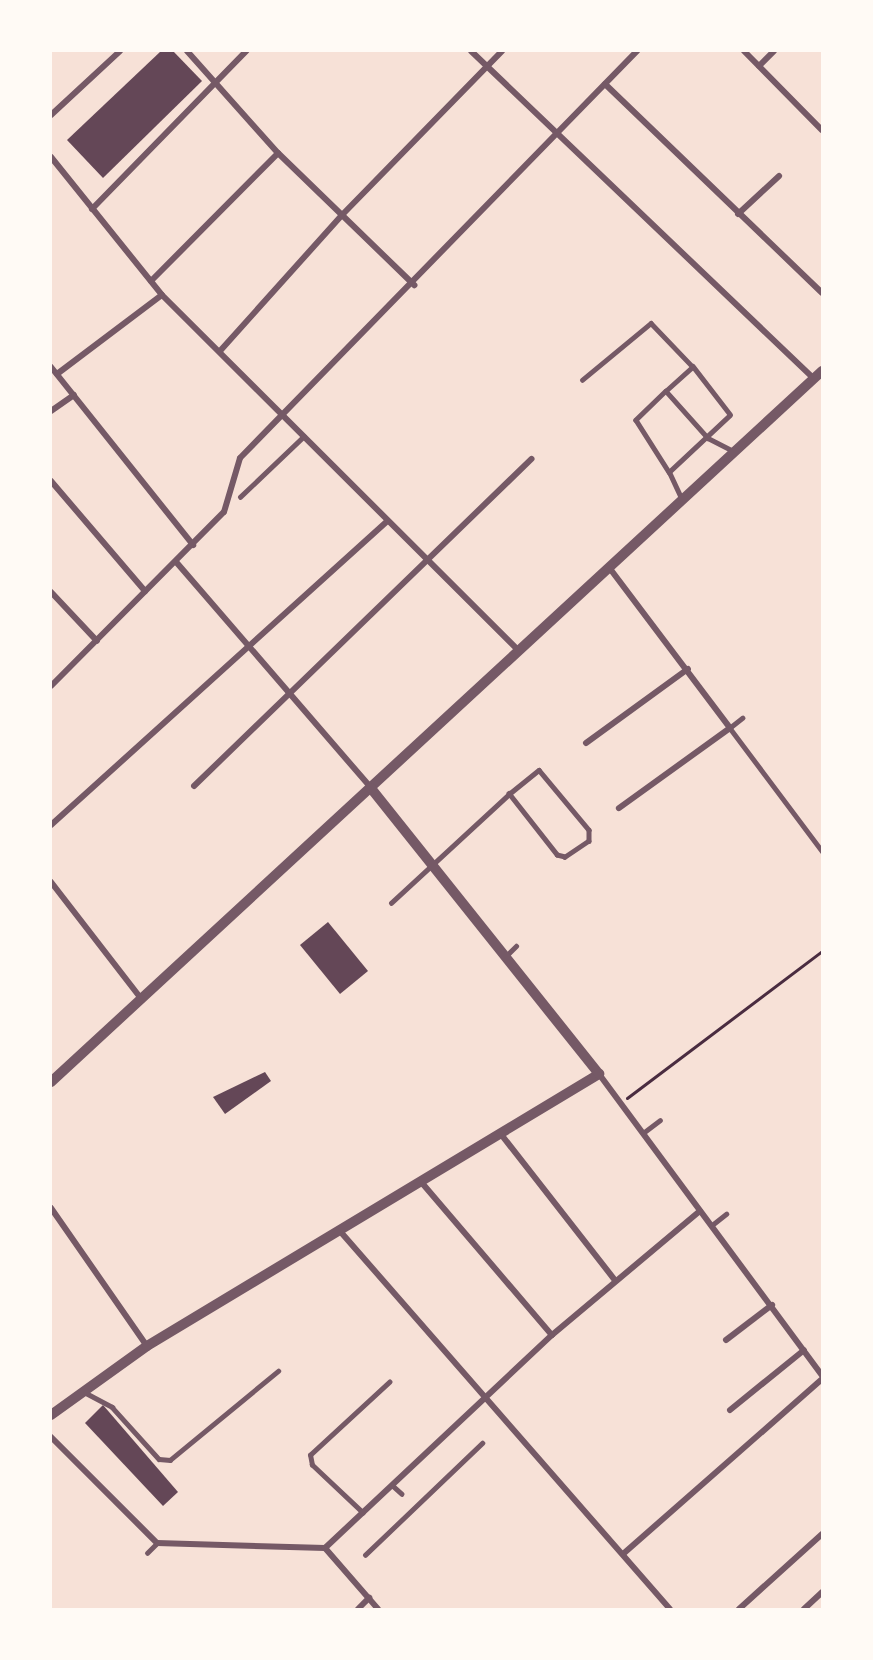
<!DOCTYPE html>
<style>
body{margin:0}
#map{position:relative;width:873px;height:1660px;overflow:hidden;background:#f7e1d7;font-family:Raleway,sans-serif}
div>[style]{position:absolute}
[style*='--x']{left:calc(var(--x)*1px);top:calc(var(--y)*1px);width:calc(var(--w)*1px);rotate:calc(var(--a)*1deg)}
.building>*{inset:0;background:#644757}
.path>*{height:3px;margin:-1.5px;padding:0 1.5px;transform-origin:1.5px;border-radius:1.5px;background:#4a2c40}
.service>*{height:4.5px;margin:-2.25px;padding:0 2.25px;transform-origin:2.25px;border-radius:2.25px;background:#755966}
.minor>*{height:6px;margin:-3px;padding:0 3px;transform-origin:3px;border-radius:3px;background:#755966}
.tertiary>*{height:10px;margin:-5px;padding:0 5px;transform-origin:5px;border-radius:5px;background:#755966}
span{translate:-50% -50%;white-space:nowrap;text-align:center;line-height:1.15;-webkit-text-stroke:4.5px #fffaf5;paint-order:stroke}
.frame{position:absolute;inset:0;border:52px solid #fffaf5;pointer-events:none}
</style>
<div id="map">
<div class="building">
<div style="clip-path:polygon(161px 51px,173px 51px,202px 81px,103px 178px,67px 140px)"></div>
<div style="clip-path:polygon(328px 922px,368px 971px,340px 994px,300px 945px)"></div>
<div style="clip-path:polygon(265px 1072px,271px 1081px,225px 1114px,213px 1097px)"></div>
<div style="clip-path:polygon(103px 1405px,178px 1492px,163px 1506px,85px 1423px)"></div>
</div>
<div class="path">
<div style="--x:627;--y:1098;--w:244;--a:-37"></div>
</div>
<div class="service">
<div style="--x:582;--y:380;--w:89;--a:-39.6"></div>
<div style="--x:651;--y:323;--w:61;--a:46.3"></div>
<div style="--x:693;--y:367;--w:36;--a:138"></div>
<div style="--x:666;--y:391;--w:63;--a:48.2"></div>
<div style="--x:708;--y:438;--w:28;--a:27"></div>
<div style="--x:666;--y:391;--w:42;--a:136"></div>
<div style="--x:636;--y:420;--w:62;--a:57.6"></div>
<div style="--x:240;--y:497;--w:88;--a:-43.6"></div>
<div style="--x:681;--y:498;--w:29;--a:-115"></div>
<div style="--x:669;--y:472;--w:83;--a:-43.1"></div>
<div style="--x:730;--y:415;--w:61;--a:-127.6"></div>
<div style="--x:743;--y:718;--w:16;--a:142"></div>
<div style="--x:730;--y:728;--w:154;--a:53.2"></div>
<div style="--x:391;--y:903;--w:161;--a:-42.7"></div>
<div style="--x:509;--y:794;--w:38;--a:-39"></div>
<div style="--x:539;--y:770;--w:78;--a:50.2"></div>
<div style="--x:589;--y:830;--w:11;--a:90"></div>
<div style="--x:589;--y:841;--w:29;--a:146"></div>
<div style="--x:565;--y:857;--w:8;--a:-166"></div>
<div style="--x:557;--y:855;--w:78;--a:-128.2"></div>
<div style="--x:506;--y:956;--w:14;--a:-45"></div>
<div style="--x:643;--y:1133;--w:21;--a:-37"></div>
<div style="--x:712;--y:1225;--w:18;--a:-38"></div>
<div style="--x:86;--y:1393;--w:30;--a:28"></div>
<div style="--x:112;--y:1407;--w:70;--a:47.9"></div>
<div style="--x:159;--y:1459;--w:11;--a:5"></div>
<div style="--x:170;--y:1460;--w:140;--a:-39.5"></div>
<div style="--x:392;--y:1485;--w:13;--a:42"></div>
<div style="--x:363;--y:1513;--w:70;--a:-136.7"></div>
<div style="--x:312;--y:1465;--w:10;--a:-101"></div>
<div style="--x:310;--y:1455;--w:108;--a:-42.7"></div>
<div style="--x:147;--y:1553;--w:14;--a:-45"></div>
<div style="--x:365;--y:1555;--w:162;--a:-43.7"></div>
</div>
<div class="minor">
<div style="--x:187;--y:51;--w:137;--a:48.3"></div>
<div style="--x:278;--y:153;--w:190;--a:44.1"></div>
<div style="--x:471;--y:51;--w:475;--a:43.7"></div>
<div style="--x:744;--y:51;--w:111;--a:45.4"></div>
<div style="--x:759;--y:66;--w:21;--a:-45"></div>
<div style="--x:605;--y:84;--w:301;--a:43.9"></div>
<div style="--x:51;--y:115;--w:94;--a:-42.8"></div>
<div style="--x:51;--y:157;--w:177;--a:51.2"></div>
<div style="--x:162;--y:295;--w:503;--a:44.92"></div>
<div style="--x:92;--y:209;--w:221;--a:-45.7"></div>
<div style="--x:738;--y:214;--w:56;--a:-42.8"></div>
<div style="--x:151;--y:281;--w:180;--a:-45.2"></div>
<div style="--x:220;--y:351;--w:183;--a:-48.1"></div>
<div style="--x:342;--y:215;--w:229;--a:-45.7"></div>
<div style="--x:51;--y:367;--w:228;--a:51.4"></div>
<div style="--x:57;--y:374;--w:131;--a:-37"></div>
<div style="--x:51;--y:411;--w:28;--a:-35"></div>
<div style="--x:51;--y:481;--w:145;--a:49.5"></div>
<div style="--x:177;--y:563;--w:297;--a:49.2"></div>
<div style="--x:611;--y:570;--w:198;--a:53"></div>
<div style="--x:730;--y:728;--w:137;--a:144.2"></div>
<div style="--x:51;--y:592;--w:67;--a:46.8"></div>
<div style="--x:51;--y:686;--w:245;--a:-45.2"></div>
<div style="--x:224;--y:512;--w:56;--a:-73.5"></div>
<div style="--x:240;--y:458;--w:569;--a:-45.71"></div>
<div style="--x:586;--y:743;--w:126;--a:-36"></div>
<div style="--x:194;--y:786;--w:470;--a:-44.1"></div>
<div style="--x:51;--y:825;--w:453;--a:-42.1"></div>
<div style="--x:51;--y:882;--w:145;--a:52.3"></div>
<div style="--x:599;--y:1074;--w:375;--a:53.5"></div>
<div style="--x:500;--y:1133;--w:185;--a:52"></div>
<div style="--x:422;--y:1183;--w:200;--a:49.5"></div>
<div style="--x:51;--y:1208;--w:168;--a:55.2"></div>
<div style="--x:339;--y:1230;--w:503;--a:48.87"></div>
<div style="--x:726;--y:1340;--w:58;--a:-37.3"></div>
<div style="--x:730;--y:1410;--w:95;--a:-39"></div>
<div style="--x:51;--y:1437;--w:150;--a:45"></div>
<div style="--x:157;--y:1543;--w:168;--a:1.7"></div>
<div style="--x:325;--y:1548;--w:311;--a:-43.2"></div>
<div style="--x:552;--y:1335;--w:193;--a:-40"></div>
<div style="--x:325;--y:1548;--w:81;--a:49"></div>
<div style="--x:623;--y:1554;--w:265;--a:-41.3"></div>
<div style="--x:358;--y:1609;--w:16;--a:-45"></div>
<div style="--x:739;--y:1609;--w:112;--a:-42.1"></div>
<div style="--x:804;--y:1609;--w:25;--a:-43"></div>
</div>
<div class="tertiary">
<div style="--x:51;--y:1082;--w:1049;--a:-42.68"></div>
<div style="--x:51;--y:1415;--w:118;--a:-35.7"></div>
<div style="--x:147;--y:1346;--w:528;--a:-31.04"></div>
<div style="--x:599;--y:1074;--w:366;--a:-128.6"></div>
</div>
<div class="frame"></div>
</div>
